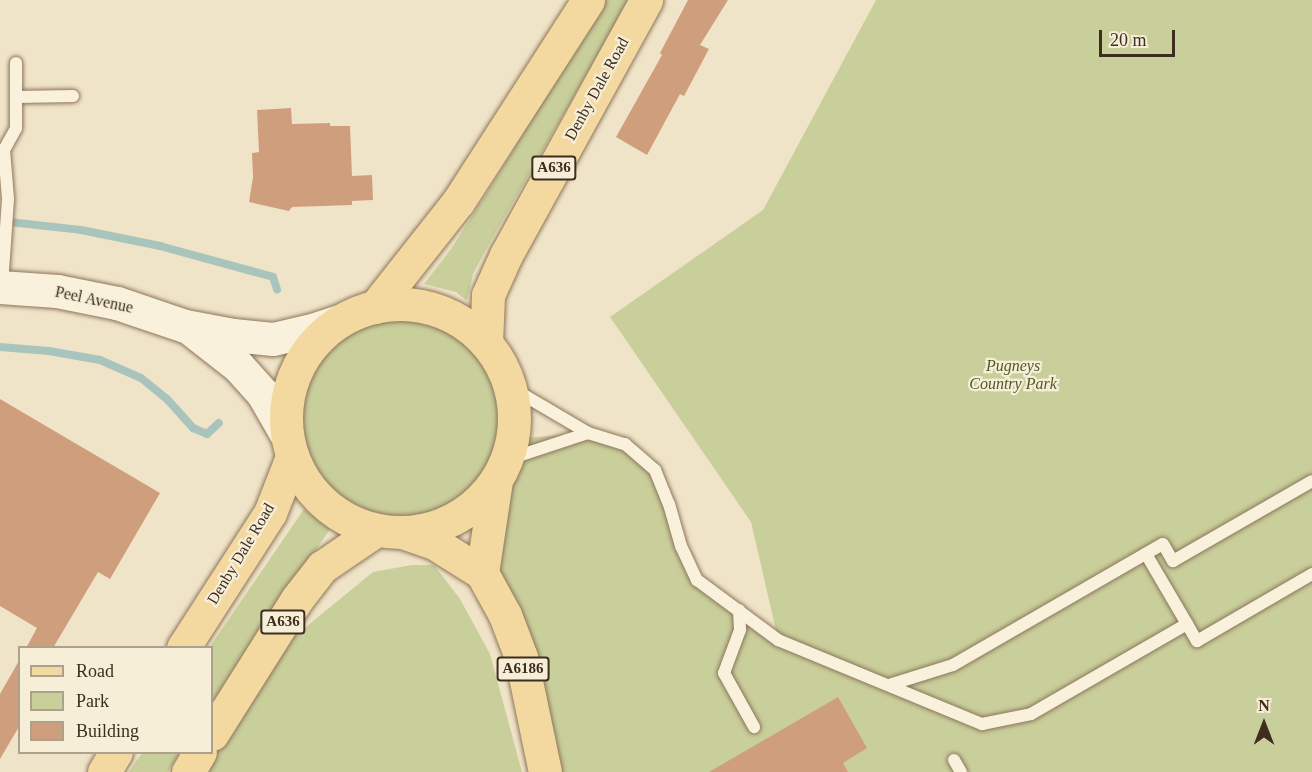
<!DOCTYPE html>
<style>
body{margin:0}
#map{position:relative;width:1312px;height:772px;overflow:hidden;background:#f0e4c8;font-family:"Times New Roman",serif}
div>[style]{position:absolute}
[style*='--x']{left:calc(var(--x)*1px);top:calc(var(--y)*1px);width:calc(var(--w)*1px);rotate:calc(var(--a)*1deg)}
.green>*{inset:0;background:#c9cf9b}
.stream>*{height:8px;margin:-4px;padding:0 4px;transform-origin:4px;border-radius:4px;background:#a9c4bc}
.building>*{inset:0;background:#cf9f7d}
.roads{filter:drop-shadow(0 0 2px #8d765c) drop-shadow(0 0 2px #8d765c)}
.lane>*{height:12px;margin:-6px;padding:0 6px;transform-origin:6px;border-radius:6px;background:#faf1dc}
.secondary>*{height:33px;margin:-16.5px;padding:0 16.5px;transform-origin:16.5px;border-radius:16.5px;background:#faf1dc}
.primary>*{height:33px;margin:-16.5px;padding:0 16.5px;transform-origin:16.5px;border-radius:16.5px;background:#f3d9a0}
.primary>.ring{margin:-16.5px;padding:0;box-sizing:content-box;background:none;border:33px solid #f3d9a0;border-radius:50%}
span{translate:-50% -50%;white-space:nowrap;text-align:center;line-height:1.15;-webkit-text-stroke:4.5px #f7eed8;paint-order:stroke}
.shield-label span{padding:2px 4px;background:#f7eed8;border:2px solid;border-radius:4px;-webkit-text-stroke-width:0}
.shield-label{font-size:15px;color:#3d2e20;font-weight:700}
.street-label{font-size:16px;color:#3d2e20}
.park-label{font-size:16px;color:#4d5a26;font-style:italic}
.legend{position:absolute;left:18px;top:646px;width:195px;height:108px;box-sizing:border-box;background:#f7eed8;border:2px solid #ada18e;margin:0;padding:8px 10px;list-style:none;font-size:18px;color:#3d2e20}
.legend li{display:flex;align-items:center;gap:12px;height:30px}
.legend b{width:30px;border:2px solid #ada18e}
.north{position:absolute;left:1234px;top:694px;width:60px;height:60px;-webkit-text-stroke:4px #f7eed8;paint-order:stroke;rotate:0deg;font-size:16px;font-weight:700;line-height:24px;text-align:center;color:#3d2e20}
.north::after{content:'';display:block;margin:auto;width:21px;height:27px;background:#3d2e20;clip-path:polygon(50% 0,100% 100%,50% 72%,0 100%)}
.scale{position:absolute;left:1099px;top:30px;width:76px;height:27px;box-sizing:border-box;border:3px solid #3d2e20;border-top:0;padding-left:8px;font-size:18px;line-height:21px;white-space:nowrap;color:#3d2e20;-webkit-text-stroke:4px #f7eed8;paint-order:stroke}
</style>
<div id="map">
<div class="green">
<div style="clip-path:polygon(604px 0,629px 0,489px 244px,473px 274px,467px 301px,456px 292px,424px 284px,451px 249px,492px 185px)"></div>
<div style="clip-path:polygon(876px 0,1312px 0,1312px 772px,545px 772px,505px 615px,482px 497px,465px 512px,426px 529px,376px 530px,349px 521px,325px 505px,306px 483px,292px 457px,286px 406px,291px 383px,300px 361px,317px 338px,340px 321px,375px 307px,407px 304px,438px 310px,464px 324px,486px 343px,500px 363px,510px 387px,514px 413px,512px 439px,588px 433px,625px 444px,655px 470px,697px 580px,778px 639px,751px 522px,610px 317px,763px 210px)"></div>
<div style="clip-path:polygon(304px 509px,330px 529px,212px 703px,212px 648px,209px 648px)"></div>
<div style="clip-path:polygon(412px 565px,434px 565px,460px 599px,490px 654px,522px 772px,184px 772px,251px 672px,373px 572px)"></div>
<div style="clip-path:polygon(142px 753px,142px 752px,180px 753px,168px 772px,129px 772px)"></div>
</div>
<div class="stream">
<div style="--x:0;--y:221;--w:81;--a:6.3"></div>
<div style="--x:81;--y:230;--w:81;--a:11.4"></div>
<div style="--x:160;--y:246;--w:117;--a:15.3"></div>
<div style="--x:273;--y:277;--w:13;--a:72"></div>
<div style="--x:0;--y:347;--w:49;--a:4.7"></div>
<div style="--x:49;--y:351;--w:52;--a:10"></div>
<div style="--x:100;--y:360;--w:45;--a:23.7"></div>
<div style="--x:141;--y:378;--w:33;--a:39"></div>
<div style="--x:167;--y:399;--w:39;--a:48"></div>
<div style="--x:193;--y:428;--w:15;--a:23"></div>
<div style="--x:207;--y:434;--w:16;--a:-43"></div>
</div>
<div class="building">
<div style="clip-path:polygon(688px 0,728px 0,700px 45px,709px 49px,684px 96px,680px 94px,647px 155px,616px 137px,662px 55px,660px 53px)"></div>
<div style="clip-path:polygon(291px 108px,292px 124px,330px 123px,330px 126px,350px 126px,352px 176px,372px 175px,373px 200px,352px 201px,352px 205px,292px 207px,289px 211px,249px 202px,253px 177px,252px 153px,259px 152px,257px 110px)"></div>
<div style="clip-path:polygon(0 399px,160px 493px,110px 579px,98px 572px,53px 648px,26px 648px,37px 628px,0 606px)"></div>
<div style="clip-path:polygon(20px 659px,20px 725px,0 759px,0 694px)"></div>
<div style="clip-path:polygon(838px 697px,867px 748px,843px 763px,848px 772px,709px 772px)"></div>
</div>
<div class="roads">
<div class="lane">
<div style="--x:17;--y:97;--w:56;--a:-1"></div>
<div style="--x:0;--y:150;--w:4;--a:0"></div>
<div style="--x:4;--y:150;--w:49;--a:85.3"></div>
<div style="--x:8;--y:199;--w:86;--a:94"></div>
<div style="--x:4;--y:150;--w:25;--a:-61"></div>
<div style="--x:16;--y:128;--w:65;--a:-90"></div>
<div style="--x:510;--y:387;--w:91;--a:30.5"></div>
<div style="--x:588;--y:433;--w:39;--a:17"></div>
<div style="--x:625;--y:444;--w:40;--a:41"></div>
<div style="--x:655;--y:470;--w:37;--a:68"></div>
<div style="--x:669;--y:504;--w:44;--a:74.1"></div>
<div style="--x:681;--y:546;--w:38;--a:65"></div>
<div style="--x:697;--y:580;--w:101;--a:36.5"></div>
<div style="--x:778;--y:640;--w:221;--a:22.4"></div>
<div style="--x:982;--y:724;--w:50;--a:-11.5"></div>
<div style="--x:1031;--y:714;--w:180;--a:-30"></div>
<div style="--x:1187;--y:624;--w:20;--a:60"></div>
<div style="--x:1197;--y:641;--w:133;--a:-30.2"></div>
<div style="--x:506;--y:460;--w:86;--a:-18.2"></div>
<div style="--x:1146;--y:554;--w:81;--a:59.6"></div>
<div style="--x:739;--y:610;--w:20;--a:87"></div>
<div style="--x:740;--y:630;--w:46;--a:110.4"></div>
<div style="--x:724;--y:673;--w:62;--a:60.9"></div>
<div style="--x:889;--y:685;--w:67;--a:-17.4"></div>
<div style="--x:953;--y:665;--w:242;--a:-30"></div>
<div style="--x:1163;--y:544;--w:20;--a:60"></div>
<div style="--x:1173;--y:561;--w:160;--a:-29.9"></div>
<div style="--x:954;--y:760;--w:14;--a:60"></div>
</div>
<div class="secondary">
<div style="--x:0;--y:287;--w:57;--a:4"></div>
<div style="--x:57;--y:291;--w:61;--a:11.3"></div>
<div style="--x:117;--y:303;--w:72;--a:18.7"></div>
<div style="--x:185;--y:326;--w:49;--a:10.6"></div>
<div style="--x:233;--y:335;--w:40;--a:5.7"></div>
<div style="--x:273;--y:339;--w:37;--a:-13"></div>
<div style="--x:309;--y:331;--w:33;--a:-18"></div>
<div style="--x:192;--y:330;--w:58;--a:38"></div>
<div style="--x:238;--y:366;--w:38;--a:48"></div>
<div style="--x:263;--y:394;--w:46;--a:60.1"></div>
</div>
<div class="primary">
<div class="ring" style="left:286px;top:304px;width:195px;height:195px"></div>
<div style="--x:375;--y:307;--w:134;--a:-51.7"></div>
<div style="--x:458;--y:202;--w:240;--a:-57.2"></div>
<div style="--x:486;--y:343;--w:48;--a:-87.6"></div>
<div style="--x:488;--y:295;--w:44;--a:-65.8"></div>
<div style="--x:506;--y:255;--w:291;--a:-61.2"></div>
<div style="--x:402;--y:532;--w:36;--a:19"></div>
<div style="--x:436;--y:544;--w:54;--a:32.2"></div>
<div style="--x:482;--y:573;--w:48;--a:61.3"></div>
<div style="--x:505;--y:615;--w:45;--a:69.1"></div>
<div style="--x:521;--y:657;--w:117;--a:78.2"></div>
<div style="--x:482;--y:573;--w:94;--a:-81.4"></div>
<div style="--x:183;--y:648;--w:161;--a:-57.2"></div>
<div style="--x:270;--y:513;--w:60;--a:-68.6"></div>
<div style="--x:212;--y:734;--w:160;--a:-57.8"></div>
<div style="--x:297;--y:599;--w:41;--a:-52"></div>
<div style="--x:322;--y:567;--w:65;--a:-34.4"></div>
<div style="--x:104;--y:772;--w:23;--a:-59"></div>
<div style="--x:188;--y:772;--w:23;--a:-59"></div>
</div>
</div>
<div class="shield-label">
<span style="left:554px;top:168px">A636</span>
<span style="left:283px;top:622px">A636</span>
<span style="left:523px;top:669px">A6186</span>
</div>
<div class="street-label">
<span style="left:597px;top:89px;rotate:-61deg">Denby Dale Road</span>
<span style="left:94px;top:300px;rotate:12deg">Peel Avenue</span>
<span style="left:241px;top:554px;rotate:-59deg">Denby Dale Road</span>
</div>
<div class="park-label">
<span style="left:1013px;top:375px">Pugneys<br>Country Park</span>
</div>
<ul class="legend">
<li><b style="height:8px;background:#f3d9a0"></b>Road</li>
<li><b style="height:16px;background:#c9cf9b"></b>Park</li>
<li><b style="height:16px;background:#cf9f7d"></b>Building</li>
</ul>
<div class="north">N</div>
<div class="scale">20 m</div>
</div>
